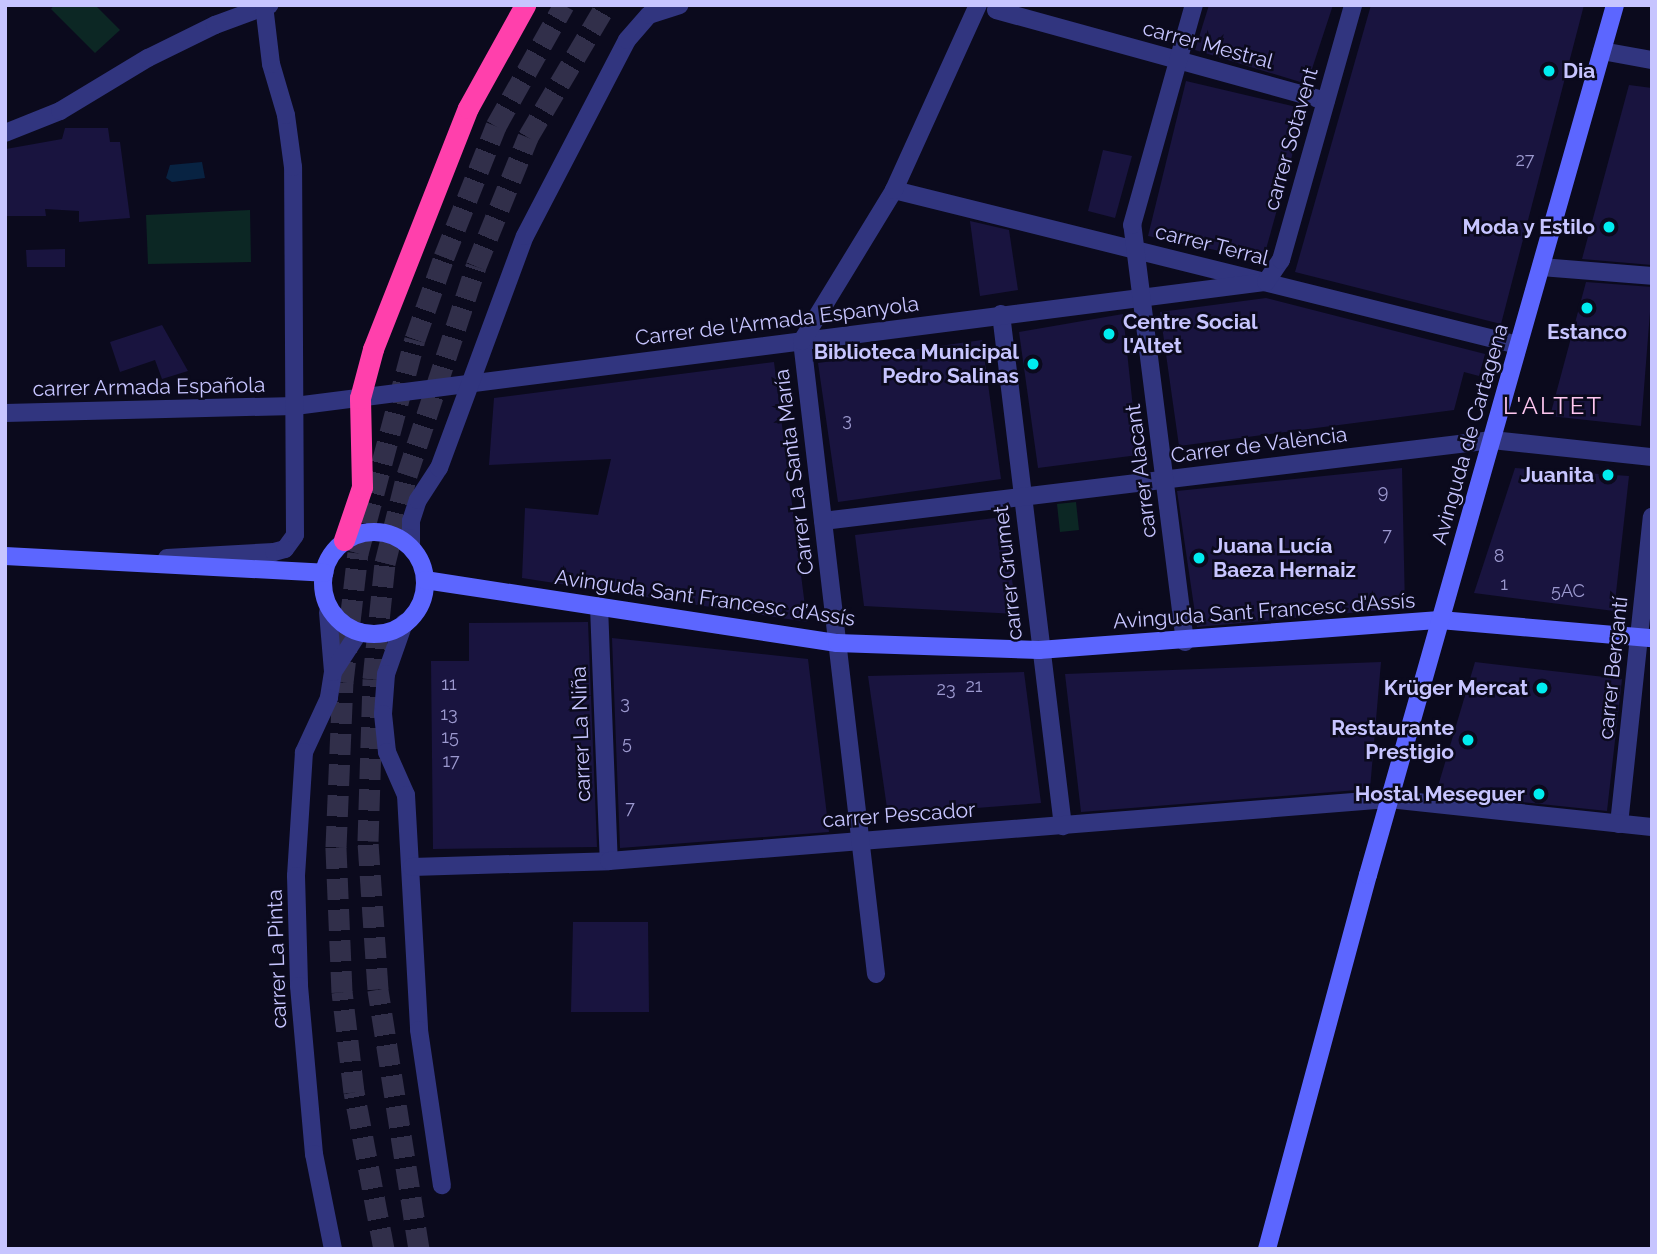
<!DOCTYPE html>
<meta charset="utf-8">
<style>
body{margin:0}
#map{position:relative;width:1657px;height:1254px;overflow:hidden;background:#0b0a1d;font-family:Raleway,sans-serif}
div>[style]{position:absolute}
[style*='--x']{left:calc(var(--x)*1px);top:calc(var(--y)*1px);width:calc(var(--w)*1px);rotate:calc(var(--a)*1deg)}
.green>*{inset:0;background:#0c2724}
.water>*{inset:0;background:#082342}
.building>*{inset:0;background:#19143f}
.highway-tunnel>*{height:21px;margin-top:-10.5px;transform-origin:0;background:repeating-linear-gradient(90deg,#312f4a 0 21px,transparent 0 31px)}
.street>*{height:18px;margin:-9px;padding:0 9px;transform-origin:9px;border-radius:9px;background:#31357f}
.secondary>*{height:18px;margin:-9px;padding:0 9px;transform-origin:9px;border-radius:9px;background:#5c66ff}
.secondary>.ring{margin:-9px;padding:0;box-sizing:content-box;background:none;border:18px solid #5c66ff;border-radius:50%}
.highway>*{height:21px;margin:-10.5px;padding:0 10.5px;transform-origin:10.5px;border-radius:10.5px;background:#ff40ac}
.dots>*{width:19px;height:19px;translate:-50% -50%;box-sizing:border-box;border:4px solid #0b0a1d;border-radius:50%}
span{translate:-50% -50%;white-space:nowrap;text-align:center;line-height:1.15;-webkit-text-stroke:5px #0b0a1d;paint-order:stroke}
.number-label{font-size:18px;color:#9c99cf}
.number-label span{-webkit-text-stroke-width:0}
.street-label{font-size:21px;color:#c7c5ff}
.poi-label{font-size:21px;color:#c7c5ff;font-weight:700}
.left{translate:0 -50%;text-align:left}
.right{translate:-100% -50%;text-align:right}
.quarter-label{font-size:24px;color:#ffc7f0;letter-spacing:2px}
.frame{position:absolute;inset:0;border:7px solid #c7c5ff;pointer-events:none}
</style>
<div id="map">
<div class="green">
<div style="clip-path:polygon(54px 5px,95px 5px,120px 30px,95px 53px,51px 9px)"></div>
<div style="clip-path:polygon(250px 210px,251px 262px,148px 264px,146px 215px)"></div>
<div style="clip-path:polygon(1076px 502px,1079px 530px,1060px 532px,1057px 504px)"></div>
</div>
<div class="water">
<div style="clip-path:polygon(202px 162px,205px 178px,172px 182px,166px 178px,170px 165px)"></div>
</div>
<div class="building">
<div style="clip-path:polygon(1209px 5px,1333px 5px,1307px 84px,1195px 50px)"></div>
<div style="clip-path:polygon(1371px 5px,1584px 5px,1501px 324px,1295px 272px)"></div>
<div style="clip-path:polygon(1186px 81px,1305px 109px,1263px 260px,1148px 236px)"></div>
<div style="clip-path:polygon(1629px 85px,1652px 88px,1652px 265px,1582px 259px)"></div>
<div style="clip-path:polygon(65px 128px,108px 128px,110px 142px,120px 142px,130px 218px,79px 222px,79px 211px,45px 209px,46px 216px,5px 216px,6px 149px,62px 139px)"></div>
<div style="clip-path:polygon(1103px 150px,1132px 156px,1115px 218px,1088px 211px)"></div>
<div style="clip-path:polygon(970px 221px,1009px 230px,1018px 290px,980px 296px)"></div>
<div style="clip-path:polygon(65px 249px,65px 267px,27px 267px,26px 250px)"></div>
<div style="clip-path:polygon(1586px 282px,1652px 287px,1641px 426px,1550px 416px)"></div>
<div style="clip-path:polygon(1266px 298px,1485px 354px,1479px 376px,1464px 372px,1454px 410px,1179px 446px,1160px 312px)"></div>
<div style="clip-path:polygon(1123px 314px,1138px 455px,1038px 468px,1019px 332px)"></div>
<div style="clip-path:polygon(162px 325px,188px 371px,162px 379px,155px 360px,120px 372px,110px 342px)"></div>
<div style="clip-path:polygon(982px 340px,1001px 479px,838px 502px,818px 363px)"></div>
<div style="clip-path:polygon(774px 362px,807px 622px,522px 578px,525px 508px,598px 515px,611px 459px,489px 465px,494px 398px)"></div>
<div style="clip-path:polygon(1402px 468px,1405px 608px,1197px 627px,1177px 491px)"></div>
<div style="clip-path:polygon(1515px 468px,1629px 476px,1614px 611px,1474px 593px)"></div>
<div style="clip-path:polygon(1003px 517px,1017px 614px,864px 606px,855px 535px)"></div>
<div style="clip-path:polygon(588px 622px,597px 847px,433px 849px,431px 661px,469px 661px,469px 623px)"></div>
<div style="clip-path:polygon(612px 638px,808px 659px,829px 832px,620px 848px)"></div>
<div style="clip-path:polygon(1381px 662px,1370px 789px,1081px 812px,1065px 674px)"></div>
<div style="clip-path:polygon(1475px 662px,1622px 679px,1607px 811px,1436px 793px)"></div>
<div style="clip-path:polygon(1024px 672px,1041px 803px,888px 815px,868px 676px)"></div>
<div style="clip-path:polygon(573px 922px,648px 922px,649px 1012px,571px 1012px)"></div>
</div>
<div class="highway-tunnel">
<div style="--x:384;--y:1249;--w:160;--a:-100.8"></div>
<div style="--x:354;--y:1092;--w:101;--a:-96.8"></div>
<div style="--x:342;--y:992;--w:145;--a:-92.4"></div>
<div style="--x:336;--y:847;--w:165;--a:-87.6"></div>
<div style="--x:343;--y:682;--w:130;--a:-83.4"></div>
<div style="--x:358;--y:553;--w:221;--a:-75.1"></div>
<div style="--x:415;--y:339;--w:87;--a:-70.5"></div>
<div style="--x:444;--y:257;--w:141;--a:-68.3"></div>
<div style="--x:496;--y:126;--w:139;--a:-60.7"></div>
<div style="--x:419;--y:1249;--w:263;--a:-99"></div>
<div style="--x:378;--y:989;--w:148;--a:-93.9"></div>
<div style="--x:368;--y:841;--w:162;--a:-88.2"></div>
<div style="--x:373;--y:679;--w:117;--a:-84.1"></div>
<div style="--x:385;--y:563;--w:91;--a:-76"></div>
<div style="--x:407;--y:475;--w:220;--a:-71.7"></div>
<div style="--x:476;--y:266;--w:139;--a:-68"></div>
<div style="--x:528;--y:137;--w:153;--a:-59.4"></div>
</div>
<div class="street">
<div style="--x:996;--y:10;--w:342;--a:15.4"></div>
<div style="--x:1602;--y:51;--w:51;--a:10.2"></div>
<div style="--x:5;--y:133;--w:59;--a:-21.8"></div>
<div style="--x:60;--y:111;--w:103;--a:-31.1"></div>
<div style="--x:148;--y:58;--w:75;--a:-26.2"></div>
<div style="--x:215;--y:25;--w:58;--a:-20.3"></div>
<div style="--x:894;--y:190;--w:643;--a:13.95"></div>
<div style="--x:1541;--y:267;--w:111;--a:4.6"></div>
<div style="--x:1001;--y:314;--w:516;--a:83.1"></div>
<div style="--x:5;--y:413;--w:290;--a:-1.4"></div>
<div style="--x:295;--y:406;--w:979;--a:-7.28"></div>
<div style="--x:1266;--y:282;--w:27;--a:-56"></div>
<div style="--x:1281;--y:260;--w:265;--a:-74.2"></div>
<div style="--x:823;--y:521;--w:674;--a:-6.9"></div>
<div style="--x:1492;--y:440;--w:161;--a:6.1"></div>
<div style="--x:411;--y:547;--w:26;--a:-90"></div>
<div style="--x:411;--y:521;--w:22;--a:-72"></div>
<div style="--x:418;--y:500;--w:38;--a:-57"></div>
<div style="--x:439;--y:468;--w:247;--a:-69.7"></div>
<div style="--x:525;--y:236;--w:221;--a:-62.5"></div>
<div style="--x:627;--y:40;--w:33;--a:-49"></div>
<div style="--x:649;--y:15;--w:32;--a:-18"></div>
<div style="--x:167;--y:558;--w:107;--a:-3.2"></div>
<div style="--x:274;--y:552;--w:11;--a:-15"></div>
<div style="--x:285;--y:549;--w:17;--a:-54"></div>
<div style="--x:295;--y:535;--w:368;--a:-90.3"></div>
<div style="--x:293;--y:167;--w:52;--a:-97.7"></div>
<div style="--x:286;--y:115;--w:53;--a:-106.4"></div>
<div style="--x:271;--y:64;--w:59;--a:-96.8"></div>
<div style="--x:599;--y:606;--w:255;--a:87.8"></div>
<div style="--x:328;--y:612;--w:60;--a:85.2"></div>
<div style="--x:333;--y:672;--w:26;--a:99"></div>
<div style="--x:329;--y:698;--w:60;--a:114.8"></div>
<div style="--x:304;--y:752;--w:124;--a:93.7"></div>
<div style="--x:296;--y:876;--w:110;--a:88.4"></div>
<div style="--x:299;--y:986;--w:169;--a:84.9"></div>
<div style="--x:314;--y:1154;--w:97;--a:78.7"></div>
<div style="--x:404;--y:623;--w:54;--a:109.4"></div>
<div style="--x:386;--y:674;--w:40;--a:94.3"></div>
<div style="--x:383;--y:714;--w:38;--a:84"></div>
<div style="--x:387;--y:752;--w:47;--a:66.2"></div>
<div style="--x:406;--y:795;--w:235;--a:86.8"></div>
<div style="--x:419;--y:1030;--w:157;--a:81.6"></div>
<div style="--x:1185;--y:642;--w:420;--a:-97.2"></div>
<div style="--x:1132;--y:225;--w:229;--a:-74.3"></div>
<div style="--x:333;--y:672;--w:48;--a:-57"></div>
<div style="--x:1619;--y:824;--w:309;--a:-83.9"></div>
<div style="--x:412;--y:867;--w:197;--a:-1.7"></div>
<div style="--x:609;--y:861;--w:782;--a:-4.54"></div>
<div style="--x:1389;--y:799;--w:264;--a:6.1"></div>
<div style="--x:876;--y:974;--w:637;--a:-96.67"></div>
<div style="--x:802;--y:341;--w:177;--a:-58.6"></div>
<div style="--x:894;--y:190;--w:203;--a:-65.6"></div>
</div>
<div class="secondary">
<div class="ring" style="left:323px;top:532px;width:84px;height:84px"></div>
<div style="--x:5;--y:556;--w:320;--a:3"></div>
<div style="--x:425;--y:580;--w:417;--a:8.7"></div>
<div style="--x:837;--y:643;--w:202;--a:2"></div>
<div style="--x:1039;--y:650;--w:402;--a:-4.3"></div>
<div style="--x:1440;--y:620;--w:213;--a:4.9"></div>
<div style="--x:1267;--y:1249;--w:387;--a:-74.9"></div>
<div style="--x:1368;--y:875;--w:904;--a:-74.15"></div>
</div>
<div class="highway">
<div style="--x:344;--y:540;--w:56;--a:-71.2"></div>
<div style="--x:362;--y:487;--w:89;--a:-91.3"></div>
<div style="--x:360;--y:398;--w:51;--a:-75.1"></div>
<div style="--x:373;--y:349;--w:259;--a:-68.5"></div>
<div style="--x:468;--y:108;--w:118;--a:-61"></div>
</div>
<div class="dots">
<div style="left:1549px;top:71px;background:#00edf0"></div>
<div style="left:1609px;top:227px;background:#00edf0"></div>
<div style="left:1587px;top:308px;background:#00edf0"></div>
<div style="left:1109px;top:334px;background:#00edf0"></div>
<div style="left:1033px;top:364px;background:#00edf0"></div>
<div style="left:1608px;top:475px;background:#00edf0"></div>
<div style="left:1199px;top:558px;background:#00edf0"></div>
<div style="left:1542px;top:688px;background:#00edf0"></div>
<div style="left:1468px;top:740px;background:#00edf0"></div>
<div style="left:1539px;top:794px;background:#00edf0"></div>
</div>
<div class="number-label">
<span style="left:1525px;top:160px">27</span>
<span style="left:847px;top:420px">3</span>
<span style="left:1383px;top:492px">9</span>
<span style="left:1387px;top:535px">7</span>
<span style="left:1499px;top:556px">8</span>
<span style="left:1504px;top:584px">1</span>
<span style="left:1568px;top:591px">5AC</span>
<span style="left:449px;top:684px">11</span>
<span style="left:974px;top:686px">21</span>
<span style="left:946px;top:689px">23</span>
<span style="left:625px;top:703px">3</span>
<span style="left:449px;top:714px">13</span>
<span style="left:450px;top:737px">15</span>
<span style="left:627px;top:743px">5</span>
<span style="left:451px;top:761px">17</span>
<span style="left:630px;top:808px">7</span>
</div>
<div class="street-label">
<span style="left:1208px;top:45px;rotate:15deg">carrer Mestral</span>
<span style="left:1291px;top:139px;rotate:-74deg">carrer Sotavent</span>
<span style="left:1212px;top:245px;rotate:14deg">carrer Terral</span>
<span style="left:777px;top:321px;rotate:-7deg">Carrer de l'Armada Espanyola</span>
<span style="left:149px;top:387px;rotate:-1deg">carrer Armada Española</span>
<span style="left:1470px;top:434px;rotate:-74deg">Avinguda de Cartagena</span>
<span style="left:1259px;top:445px;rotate:-7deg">Carrer de València</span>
<span style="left:1141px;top:471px;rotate:-97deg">carrer Alacant</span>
<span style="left:794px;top:472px;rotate:-97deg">Carrer La Santa María</span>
<span style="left:1008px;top:573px;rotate:-96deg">carrer Grumet</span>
<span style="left:705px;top:598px;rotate:8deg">Avinguda Sant Francesc d’Assís</span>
<span style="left:1264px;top:611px;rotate:-4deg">Avinguda Sant Francesc d’Assís</span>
<span style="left:1613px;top:668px;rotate:-84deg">carrer Bergantí</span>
<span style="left:581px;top:734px;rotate:-92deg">carrer La Niña</span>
<span style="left:899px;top:815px;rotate:-4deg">carrer Pescador</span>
<span style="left:277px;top:959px;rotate:-92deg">carrer La Pinta</span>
</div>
<div class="poi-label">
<span class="left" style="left:1563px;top:71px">Dia</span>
<span class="right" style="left:1595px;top:227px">Moda y Estilo</span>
<span class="left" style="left:1123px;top:334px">Centre Social<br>l'Altet</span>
<span style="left:1587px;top:332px">Estanco</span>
<span class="right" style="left:1019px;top:364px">Biblioteca Municipal<br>Pedro Salinas</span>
<span class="right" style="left:1594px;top:475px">Juanita</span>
<span class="left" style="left:1213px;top:558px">Juana Lucía<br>Baeza Hernaiz</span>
<span class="right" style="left:1528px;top:688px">Krüger Mercat</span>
<span class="right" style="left:1454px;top:740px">Restaurante<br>Prestigio</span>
<span class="right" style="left:1525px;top:794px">Hostal Meseguer</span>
</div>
<div class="quarter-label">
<span style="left:1553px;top:406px">L'ALTET</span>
</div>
<div class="frame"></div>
</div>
